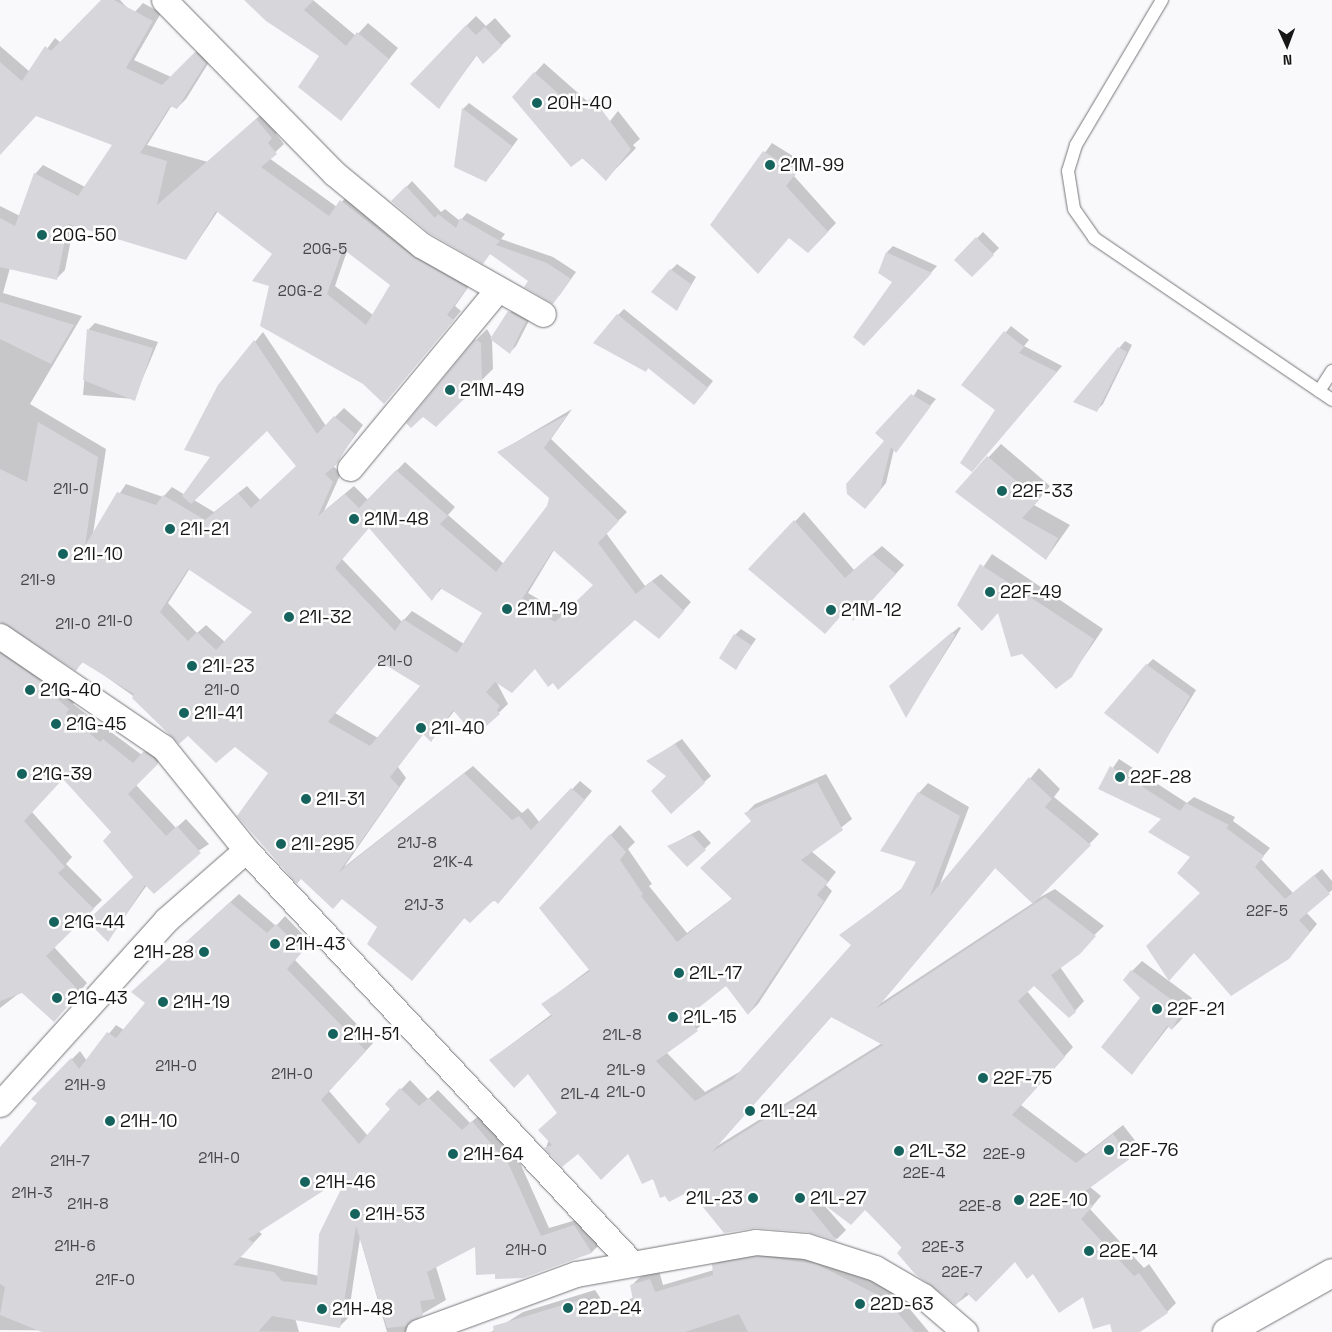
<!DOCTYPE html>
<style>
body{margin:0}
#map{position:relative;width:1332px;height:1332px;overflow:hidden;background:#f9f8fb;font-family:"Space Grotesk",sans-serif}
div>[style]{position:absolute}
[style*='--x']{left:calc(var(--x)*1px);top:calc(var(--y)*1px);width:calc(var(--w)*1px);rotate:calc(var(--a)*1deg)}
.shadow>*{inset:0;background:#0003}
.building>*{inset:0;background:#d7d7db}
.roads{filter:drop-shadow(0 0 1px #767578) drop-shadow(0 0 1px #767578)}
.service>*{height:12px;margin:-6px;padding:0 6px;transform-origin:6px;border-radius:6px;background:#fff}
.minor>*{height:25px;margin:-12.5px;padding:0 12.5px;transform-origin:12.5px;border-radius:12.5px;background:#fff}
.tertiary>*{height:28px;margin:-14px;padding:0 14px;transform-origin:14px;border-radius:14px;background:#fff}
.dots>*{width:14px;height:14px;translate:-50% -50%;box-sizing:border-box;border:2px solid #fff;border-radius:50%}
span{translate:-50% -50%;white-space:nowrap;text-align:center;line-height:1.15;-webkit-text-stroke:5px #fff;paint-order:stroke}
.number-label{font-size:15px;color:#474749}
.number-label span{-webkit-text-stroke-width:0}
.poi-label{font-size:18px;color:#171718}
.left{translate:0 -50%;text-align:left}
.right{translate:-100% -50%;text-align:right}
.north{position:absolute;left:1262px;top:20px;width:50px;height:50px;-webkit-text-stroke:4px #fff;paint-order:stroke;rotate:178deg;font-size:14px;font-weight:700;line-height:20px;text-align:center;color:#171718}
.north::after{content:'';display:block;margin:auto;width:18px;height:22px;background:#171718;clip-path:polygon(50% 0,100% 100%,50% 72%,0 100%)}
</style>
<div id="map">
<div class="shadow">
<div style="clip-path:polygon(evenodd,103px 0,120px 0,133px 14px,143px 3px,161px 13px,134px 60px,171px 77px,204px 44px,214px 54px,186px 99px,177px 108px,172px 105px,147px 145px,208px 162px,265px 111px,280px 129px,276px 134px,284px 144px,269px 158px,337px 207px,350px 193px,474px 279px,455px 306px,461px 311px,384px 402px,271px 285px,273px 254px,218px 211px,186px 259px,74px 224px,65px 270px,56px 279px,10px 268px,3px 293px,82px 316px,30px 404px,106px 449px,93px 534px,126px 484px,163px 497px,172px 487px,185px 495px,212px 457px,219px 386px,263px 332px,326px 426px,344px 408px,363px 425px,333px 466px,341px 473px,324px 511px,354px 486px,368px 500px,405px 462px,455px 507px,448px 515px,504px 564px,548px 507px,550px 497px,499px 452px,572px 409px,551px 439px,627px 512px,606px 533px,645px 586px,661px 574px,691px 602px,667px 629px,635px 618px,553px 681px,535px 667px,496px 681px,508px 704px,475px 735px,455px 710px,431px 740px,424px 733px,398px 767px,406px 778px,344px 867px,473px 766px,522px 813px,528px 808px,540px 823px,580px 781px,592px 791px,506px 894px,465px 917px,420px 971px,379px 926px,342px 898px,269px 773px,235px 746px,188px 735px,84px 661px,76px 669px,8px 623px,0 622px,0 206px,20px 216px,35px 174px,43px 165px,85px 187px,114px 144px,36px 115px,0 138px,0 46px,30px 72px,55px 38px,61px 43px,103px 0,347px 251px,392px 285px,373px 315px,335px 286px,347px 251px,103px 0,267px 430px,298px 466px,260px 500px,247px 486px,214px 512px,194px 500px,267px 430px,103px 0,370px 526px,432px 599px,442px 588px,483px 612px,464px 644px,412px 611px,402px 622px,342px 559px,370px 526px,103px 0,554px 550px,595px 585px,564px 614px,528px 593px,554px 550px,103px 0,190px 568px,254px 612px,225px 642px,206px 625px,197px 633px,168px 603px,190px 568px,103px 0,380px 660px,422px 686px,378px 738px,335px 713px,380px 660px)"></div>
<div style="clip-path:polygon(246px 0,313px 0,356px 36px,368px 23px,398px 48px,341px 120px,321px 56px)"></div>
<div style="clip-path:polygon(476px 16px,486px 26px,495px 18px,511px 36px,484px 62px,477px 55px,439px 107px,466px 26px)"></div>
<div style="clip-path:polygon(544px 63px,595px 108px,600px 134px,618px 111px,640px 139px,633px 145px,636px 148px,606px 179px,513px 97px)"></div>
<div style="clip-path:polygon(469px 103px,518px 139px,492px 174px,456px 166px,463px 109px)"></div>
<div style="clip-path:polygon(772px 143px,804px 163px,794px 176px,836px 223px,817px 243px,712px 225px)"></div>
<div style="clip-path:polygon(412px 181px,441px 212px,445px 209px,460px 221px,467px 213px,505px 234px,501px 239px,553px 257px,576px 272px,559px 296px,491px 253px,483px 262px,393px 201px)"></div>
<div style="clip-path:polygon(983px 232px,999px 248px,972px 275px,956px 260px)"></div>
<div style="clip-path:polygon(893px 246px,937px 266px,870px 339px,894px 281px,887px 252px)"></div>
<div style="clip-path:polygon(677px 264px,696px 277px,677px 309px,671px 270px)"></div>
<div style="clip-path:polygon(515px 306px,532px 315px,516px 346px,510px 352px,492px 339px,493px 369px,436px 425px,423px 415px,407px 423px,476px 340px,487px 329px,492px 338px)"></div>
<div style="clip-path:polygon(624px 309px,713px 381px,700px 397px,649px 367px,646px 370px,618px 315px)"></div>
<div style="clip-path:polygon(95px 323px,158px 342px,134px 399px,83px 395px,89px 329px)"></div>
<div style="clip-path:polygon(1011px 326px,1029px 340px,1024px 346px,1062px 366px,978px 464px,996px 409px,963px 385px)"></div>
<div style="clip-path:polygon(1125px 341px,1132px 345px,1103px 404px,1097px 410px,1075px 402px)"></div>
<div style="clip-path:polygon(918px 389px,936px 399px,894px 449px,886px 483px,871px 501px,885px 441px)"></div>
<div style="clip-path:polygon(1001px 444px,1050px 486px,1034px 505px,1070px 525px,1046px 559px,957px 491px)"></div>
<div style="clip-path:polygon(804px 512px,854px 570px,882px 546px,904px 565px,862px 611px,750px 569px)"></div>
<div style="clip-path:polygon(992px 554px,1103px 629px,1071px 676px,999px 611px,958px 605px)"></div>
<div style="clip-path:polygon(959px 627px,961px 628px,906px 716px,897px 680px)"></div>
<div style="clip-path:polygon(741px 629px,756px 639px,736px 668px,735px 635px)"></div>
<div style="clip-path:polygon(0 637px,77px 700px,73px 704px,142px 755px,153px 744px,166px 754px,136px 785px,176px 828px,186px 819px,209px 844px,147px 885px,108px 940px,135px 877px,112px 832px,64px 777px,32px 812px,72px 857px,66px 864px,102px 900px,54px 947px,87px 983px,62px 1012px,22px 991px,0 1008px)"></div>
<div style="clip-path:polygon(1153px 659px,1196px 690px,1158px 752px,1147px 665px)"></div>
<div style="clip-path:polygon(682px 739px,711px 776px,671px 812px,667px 776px,648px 761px)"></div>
<div style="clip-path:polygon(1119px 759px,1187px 803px,1194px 797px,1235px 817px,1233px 821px,1270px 848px,1261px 859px,1293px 893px,1322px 869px,1332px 881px,1332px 890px,1306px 912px,1317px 924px,1289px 958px,1202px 893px,1192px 857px,1163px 819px,1099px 788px)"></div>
<div style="clip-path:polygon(evenodd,1039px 768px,1060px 789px,1054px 797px,1099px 834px,1035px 900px,1055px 889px,1104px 926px,1060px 967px,1084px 1001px,1075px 1011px,1034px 985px,1027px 991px,1073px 1047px,1021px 1105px,1086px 1154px,1123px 1125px,1140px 1147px,1090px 1187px,1101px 1196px,1090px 1209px,1144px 1268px,1149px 1264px,1176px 1303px,1167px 1312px,1132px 1332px,1114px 1332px,1110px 1322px,1083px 1295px,1015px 1261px,956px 1304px,865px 1209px,824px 1205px,846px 1230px,837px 1239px,691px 1189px,666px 1194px,628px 1152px,546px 1148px,558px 1112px,528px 1073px,490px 1060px,552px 1014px,543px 1004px,590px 969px,541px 908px,620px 825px,635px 842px,628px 849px,652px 884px,649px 886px,687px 933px,733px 898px,753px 820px,746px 813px,755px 804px,826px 774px,852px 819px,811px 851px,836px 872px,826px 885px,832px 891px,758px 1004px,749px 1013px,726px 984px,697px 1008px,707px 1021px,666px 1052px,705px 1092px,741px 1071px,853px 945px,841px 935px,904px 887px,918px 862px,919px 793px,928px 783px,969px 807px,939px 887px,1039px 768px,996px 867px,1033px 903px,881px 1003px,996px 867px,1039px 768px,832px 1016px,882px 1043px,717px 1146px,832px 1016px)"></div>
<div style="clip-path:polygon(699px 830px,711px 843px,687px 865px,669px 846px)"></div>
<div style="clip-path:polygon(evenodd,239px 894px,276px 926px,285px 916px,310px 942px,295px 960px,374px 1042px,329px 1091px,368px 1136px,392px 1109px,387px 1104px,410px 1080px,428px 1099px,438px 1090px,470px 1123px,481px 1114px,517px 1156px,549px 1228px,583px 1218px,600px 1244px,592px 1252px,522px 1277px,496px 1273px,476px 1245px,436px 1267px,446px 1300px,415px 1318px,412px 1332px,387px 1332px,360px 1238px,348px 1318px,340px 1326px,295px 1318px,299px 1332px,0 1330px,0 1149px,38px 1103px,33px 1099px,80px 1051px,87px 1061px,116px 1025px,124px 1030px,147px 1002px,141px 984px,239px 894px,351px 1172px,319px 1276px,240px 1257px,262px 1234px,258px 1231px,351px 1172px)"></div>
<div style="clip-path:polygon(1142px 961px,1192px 998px,1182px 1019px,1172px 1029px,1169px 1026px,1132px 1074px,1142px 998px,1132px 971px)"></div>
<div style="clip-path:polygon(765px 1249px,825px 1256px,894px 1290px,929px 1332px,491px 1332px,523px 1312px,595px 1290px,609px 1311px,634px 1297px,632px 1285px,640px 1277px,659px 1271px,663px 1285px,714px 1270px,721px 1256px)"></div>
</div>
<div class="building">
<div style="clip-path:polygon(evenodd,101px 0,114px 0,153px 21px,126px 68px,162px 85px,195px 52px,206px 63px,177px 109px,170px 106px,140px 153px,167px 161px,157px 205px,256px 119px,272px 138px,268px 143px,277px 154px,261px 167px,329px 216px,340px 200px,412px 256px,467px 288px,447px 315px,454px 320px,384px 404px,363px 384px,260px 326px,269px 286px,252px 281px,272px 254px,216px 211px,186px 260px,68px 224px,57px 280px,0 267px,0 218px,15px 226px,34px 173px,78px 196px,112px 145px,36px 116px,0 155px,0 62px,22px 81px,45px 46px,51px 51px,101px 0,343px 249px,390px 285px,366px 325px,327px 294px,343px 249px)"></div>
<div style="clip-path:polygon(244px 0,314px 0,304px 10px,346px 46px,357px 32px,389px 59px,341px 121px,298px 87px,319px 56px,266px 21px)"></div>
<div style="clip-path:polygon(466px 25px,476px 35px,485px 27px,502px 46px,483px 64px,476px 55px,439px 109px,410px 84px)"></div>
<div style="clip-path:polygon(534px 72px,577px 110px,592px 97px,631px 149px,606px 181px,583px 158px,571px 167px,512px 97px)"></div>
<div style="clip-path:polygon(462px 108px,512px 146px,486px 182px,454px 167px)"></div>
<div style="clip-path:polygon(763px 151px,797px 172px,786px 186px,828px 232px,808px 253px,789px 238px,758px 274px,710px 225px)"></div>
<div style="clip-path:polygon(406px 186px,435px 218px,438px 214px,456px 228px,460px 218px,500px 241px,496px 245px,547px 263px,571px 279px,553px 304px,524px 287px,528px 281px,490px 254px,483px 264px,429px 233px,391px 201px)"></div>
<div style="clip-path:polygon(976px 237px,994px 255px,972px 277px,954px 260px)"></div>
<div style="clip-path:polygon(886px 252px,932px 273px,864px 346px,853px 337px,892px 282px,878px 273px)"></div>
<div style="clip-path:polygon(670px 269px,691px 284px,677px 311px,651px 292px)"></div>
<div style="clip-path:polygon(0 302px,74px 325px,51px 364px,0 339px)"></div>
<div style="clip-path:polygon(508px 311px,526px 321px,510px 354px,490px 339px)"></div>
<div style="clip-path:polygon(617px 314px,708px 388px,694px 405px,648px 368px,646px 372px,593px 343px)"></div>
<div style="clip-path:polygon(87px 329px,153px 348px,135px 401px,83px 380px)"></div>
<div style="clip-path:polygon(1004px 331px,1024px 347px,1019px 353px,1057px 372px,972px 472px,960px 463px,995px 410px,961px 385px)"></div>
<div style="clip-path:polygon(475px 339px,481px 343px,482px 381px,436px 427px,423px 417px,411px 428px,406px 423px)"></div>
<div style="clip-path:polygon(evenodd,254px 340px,317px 434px,334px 416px,355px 434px,336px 465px,325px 474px,333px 482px,318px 516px,345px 494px,359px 508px,396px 470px,448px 516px,440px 524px,496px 572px,547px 506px,549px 498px,497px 452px,567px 415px,544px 448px,619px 521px,598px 543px,636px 594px,652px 581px,684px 611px,659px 639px,635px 620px,558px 690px,553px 683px,548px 687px,535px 669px,512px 693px,495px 682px,486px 692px,500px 706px,497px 710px,500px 714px,475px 736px,453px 710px,431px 742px,423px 734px,390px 777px,399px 787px,339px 872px,464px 773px,512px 820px,519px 816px,531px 830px,571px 788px,585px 800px,498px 904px,494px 900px,470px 923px,464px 918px,412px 981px,367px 944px,377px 927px,342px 899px,333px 909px,301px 879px,297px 884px,237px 816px,268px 773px,235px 747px,216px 763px,188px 736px,179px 744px,132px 698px,134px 694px,82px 662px,76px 671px,0 622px,0 469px,27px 482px,38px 422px,98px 457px,85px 546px,117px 492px,156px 505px,163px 495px,205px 520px,238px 493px,251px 508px,296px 466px,267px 431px,191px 504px,182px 496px,210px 457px,184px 450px,218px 385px,254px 340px,369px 528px,432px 601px,440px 588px,482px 613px,457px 653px,403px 619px,395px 631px,335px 568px,369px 528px,254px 340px,553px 550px,593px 585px,555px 622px,520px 602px,553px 550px,254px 340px,188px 569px,252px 612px,216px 650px,197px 632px,188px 641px,160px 612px,188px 569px,254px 340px,379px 661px,420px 686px,370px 746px,328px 722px,379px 661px)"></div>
<div style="clip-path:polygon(1118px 347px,1127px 352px,1097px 412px,1073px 402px)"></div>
<div style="clip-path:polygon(911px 394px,931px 406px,896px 453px,891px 447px,880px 491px,865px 509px,847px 494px,846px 484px,884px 441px,875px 433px)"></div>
<div style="clip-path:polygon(987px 456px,1039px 500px,1022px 518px,1058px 538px,1046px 560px,955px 492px)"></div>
<div style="clip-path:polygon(794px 520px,845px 578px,872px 554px,896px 574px,853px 621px,847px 609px,825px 634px,748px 569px)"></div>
<div style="clip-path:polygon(980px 564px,1094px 639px,1072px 677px,1056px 689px,1022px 654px,1011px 657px,998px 613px,982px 631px,957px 605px)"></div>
<div style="clip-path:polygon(952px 632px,955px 635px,906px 718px,889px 686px)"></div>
<div style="clip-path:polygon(734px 634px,751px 645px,736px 670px,719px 658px)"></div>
<div style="clip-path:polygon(0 653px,60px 695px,57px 699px,69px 709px,66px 713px,100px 742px,103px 739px,133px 763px,144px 751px,153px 758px,158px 764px,128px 794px,166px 836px,177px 826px,201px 853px,154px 894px,145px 885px,108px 942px,87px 921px,133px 877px,103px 841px,111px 832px,63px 779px,24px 821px,65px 867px,58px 873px,94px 909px,46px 956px,80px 992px,54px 1022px,22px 993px,0 1001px)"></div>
<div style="clip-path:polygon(1146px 664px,1190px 696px,1158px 754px,1104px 713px)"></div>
<div style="clip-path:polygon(675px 744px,705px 783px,671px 814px,651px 791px,666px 776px,646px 761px)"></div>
<div style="clip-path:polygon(1110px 766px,1180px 811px,1186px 803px,1229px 825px,1226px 828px,1264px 856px,1255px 867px,1285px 899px,1314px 875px,1330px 894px,1299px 920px,1310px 932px,1289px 959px,1231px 996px,1194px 953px,1169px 981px,1146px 946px,1200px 893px,1177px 873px,1190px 857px,1148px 832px,1161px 819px,1098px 789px)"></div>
<div style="clip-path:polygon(evenodd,1029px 777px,1052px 799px,1045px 807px,1091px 845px,1033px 904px,995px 868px,876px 1009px,1045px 897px,1096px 936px,1080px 954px,1051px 975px,1076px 1012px,1069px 1018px,1034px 986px,1018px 1001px,1065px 1057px,1012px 1115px,1076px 1163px,1113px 1134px,1131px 1158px,1080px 1195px,1093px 1206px,1081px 1219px,1134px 1276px,1139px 1273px,1168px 1313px,1140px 1332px,1112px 1332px,1110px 1324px,1093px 1329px,1083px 1297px,1059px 1313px,1033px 1274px,1027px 1279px,1015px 1262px,976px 1302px,966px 1292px,956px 1305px,915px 1274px,897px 1253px,902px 1247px,865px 1210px,851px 1225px,814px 1197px,807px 1204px,837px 1241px,807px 1232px,756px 1228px,724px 1233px,690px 1191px,669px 1202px,665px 1196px,660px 1198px,653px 1179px,642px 1184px,628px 1154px,601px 1180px,578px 1154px,562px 1167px,544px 1148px,552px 1145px,538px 1130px,557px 1113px,528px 1074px,514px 1088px,489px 1060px,552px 1016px,541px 1004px,590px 971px,539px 908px,610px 834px,626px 852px,620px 860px,643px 894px,641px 896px,677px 942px,732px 899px,700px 868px,751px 821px,744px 813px,817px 782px,843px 830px,801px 860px,828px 882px,817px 895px,824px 901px,748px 1015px,726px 986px,687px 1017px,698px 1031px,656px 1061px,695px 1101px,733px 1079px,851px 945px,839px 935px,900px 891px,916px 862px,880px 851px,918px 792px,960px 816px,930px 896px,1029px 777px,831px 1017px,883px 1045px,712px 1152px,831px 1017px)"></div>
<div style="clip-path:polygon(692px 835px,706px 850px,687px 867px,667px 846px)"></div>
<div style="clip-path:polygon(evenodd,230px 902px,267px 933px,276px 924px,303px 951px,287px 969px,366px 1051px,321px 1100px,359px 1144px,390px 1109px,385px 1104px,400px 1088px,419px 1106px,429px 1098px,462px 1130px,472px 1121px,509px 1165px,541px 1236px,574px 1225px,592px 1253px,523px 1278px,495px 1279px,495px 1274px,476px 1275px,475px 1247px,427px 1272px,435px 1299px,420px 1301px,423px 1315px,406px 1326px,387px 1328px,356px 1226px,340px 1328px,272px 1316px,258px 1332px,42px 1332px,0 1315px,5px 1287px,0 1284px,0 1147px,37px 1103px,31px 1099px,71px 1058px,79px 1069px,107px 1032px,116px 1038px,145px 1003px,131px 992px,230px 902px,348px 1175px,319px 1234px,317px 1285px,282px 1281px,274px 1272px,233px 1265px,254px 1243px,248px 1239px,348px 1175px)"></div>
<div style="clip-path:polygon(1131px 970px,1183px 1008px,1172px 1030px,1167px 1026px,1132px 1075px,1101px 1047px,1140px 998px,1123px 980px)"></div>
<div style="clip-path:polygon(756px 1256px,816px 1264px,886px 1299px,914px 1332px,748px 1332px,739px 1314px,685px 1332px,494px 1332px,493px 1326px,586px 1298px,600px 1318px,633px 1300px,630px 1285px,650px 1279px,655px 1292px,713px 1275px,712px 1264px)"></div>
</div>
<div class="roads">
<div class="service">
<div style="--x:1162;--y:0;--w:169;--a:120.7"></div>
<div style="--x:1076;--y:145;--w:27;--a:107"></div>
<div style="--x:1068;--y:171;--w:38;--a:81"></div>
<div style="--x:1074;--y:209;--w:35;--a:55"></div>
<div style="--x:1094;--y:238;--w:288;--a:34.2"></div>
<div style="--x:1319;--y:391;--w:24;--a:-57"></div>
</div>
<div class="minor">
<div style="--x:164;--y:0;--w:243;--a:45.5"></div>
<div style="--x:334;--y:173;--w:113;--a:39.6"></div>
<div style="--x:421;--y:245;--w:140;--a:29.5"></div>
<div style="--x:350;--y:468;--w:231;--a:-50.4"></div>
<div style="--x:0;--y:636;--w:197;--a:34.3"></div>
<div style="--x:163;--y:747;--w:132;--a:51.1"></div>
<div style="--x:246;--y:850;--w:562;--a:46.95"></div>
<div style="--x:0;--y:1104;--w:248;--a:-47.9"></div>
<div style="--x:166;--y:920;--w:106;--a:-41.2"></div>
<div style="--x:418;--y:1332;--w:168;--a:-20.2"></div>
<div style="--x:576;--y:1274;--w:182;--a:-10.1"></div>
<div style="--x:755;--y:1242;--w:51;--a:4.5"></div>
<div style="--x:806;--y:1246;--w:72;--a:17.7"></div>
<div style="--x:875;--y:1268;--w:56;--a:30.3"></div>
<div style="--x:923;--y:1296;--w:55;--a:40.6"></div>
</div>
<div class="tertiary">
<div style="--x:1227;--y:1332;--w:120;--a:-29.3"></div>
</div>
</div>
<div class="dots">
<div style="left:537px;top:103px;background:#16635e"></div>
<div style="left:770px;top:165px;background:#16635e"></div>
<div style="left:42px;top:235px;background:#16635e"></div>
<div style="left:450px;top:390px;background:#16635e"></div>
<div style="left:1002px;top:491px;background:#16635e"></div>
<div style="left:354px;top:519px;background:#16635e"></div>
<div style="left:170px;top:529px;background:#16635e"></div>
<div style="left:63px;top:554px;background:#16635e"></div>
<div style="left:990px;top:592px;background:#16635e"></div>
<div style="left:507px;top:609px;background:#16635e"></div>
<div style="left:831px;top:610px;background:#16635e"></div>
<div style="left:289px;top:617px;background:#16635e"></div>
<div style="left:192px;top:666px;background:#16635e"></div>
<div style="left:30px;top:690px;background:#16635e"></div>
<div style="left:184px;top:713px;background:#16635e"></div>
<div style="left:56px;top:724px;background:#16635e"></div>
<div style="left:421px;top:728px;background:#16635e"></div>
<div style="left:22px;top:774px;background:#16635e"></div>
<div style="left:1120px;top:777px;background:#16635e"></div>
<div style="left:306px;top:799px;background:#16635e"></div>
<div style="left:281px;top:844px;background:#16635e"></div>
<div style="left:54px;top:922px;background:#16635e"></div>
<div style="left:275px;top:944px;background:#16635e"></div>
<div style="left:204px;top:952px;background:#16635e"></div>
<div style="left:679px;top:973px;background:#16635e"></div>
<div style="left:57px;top:998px;background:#16635e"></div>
<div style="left:163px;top:1002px;background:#16635e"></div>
<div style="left:1157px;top:1009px;background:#16635e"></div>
<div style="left:673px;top:1017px;background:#16635e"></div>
<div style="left:333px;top:1034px;background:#16635e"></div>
<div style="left:983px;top:1078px;background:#16635e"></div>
<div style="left:750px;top:1111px;background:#16635e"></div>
<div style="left:110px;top:1121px;background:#16635e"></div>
<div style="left:1109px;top:1150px;background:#16635e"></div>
<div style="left:899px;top:1151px;background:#16635e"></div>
<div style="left:453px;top:1154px;background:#16635e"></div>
<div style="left:305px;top:1182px;background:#16635e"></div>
<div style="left:753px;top:1198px;background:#16635e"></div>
<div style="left:800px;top:1198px;background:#16635e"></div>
<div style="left:1019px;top:1200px;background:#16635e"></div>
<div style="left:355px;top:1214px;background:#16635e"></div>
<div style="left:1089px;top:1251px;background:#16635e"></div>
<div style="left:860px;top:1304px;background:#16635e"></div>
<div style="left:568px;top:1308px;background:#16635e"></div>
<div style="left:322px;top:1309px;background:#16635e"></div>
</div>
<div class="number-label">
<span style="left:325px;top:249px">20G-5</span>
<span style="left:300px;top:291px">20G-2</span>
<span style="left:71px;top:489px">21I-0</span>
<span style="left:38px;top:580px">21I-9</span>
<span style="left:115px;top:621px">21I-0</span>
<span style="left:73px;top:624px">21I-0</span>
<span style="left:395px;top:661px">21I-0</span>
<span style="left:222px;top:690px">21I-0</span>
<span style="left:417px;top:843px">21J-8</span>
<span style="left:453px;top:862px">21K-4</span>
<span style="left:424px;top:905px">21J-3</span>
<span style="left:1267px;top:911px">22F-5</span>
<span style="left:622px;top:1035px">21L-8</span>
<span style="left:176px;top:1066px">21H-0</span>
<span style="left:626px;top:1070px">21L-9</span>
<span style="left:292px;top:1074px">21H-0</span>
<span style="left:85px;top:1085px">21H-9</span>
<span style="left:626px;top:1092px">21L-0</span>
<span style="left:580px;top:1094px">21L-4</span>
<span style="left:1004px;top:1154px">22E-9</span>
<span style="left:219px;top:1158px">21H-0</span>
<span style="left:70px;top:1161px">21H-7</span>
<span style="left:924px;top:1173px">22E-4</span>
<span style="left:32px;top:1193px">21H-3</span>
<span style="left:88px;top:1204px">21H-8</span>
<span style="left:980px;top:1206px">22E-8</span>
<span style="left:75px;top:1246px">21H-6</span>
<span style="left:943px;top:1247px">22E-3</span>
<span style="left:526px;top:1250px">21H-0</span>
<span style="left:962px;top:1272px">22E-7</span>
<span style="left:115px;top:1280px">21F-0</span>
</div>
<div class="poi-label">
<span class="left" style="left:547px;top:103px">20H-40</span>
<span class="left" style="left:780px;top:165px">21M-99</span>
<span class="left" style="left:52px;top:235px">20G-50</span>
<span class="left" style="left:460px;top:390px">21M-49</span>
<span class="left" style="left:1012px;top:491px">22F-33</span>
<span class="left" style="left:364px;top:519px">21M-48</span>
<span class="left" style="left:180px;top:529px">21I-21</span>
<span class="left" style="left:73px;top:554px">21I-10</span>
<span class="left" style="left:1000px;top:592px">22F-49</span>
<span class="left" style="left:517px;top:609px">21M-19</span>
<span class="left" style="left:841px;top:610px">21M-12</span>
<span class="left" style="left:299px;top:617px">21I-32</span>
<span class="left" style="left:202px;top:666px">21I-23</span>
<span class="left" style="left:40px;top:690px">21G-40</span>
<span class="left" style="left:194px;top:713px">21I-41</span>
<span class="left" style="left:66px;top:724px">21G-45</span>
<span class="left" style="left:431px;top:728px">21I-40</span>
<span class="left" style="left:32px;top:774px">21G-39</span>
<span class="left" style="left:1130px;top:777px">22F-28</span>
<span class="left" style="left:316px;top:799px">21I-31</span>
<span class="left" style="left:291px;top:844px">21I-295</span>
<span class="left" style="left:64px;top:922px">21G-44</span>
<span class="left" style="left:285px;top:944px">21H-43</span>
<span class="right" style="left:194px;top:952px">21H-28</span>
<span class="left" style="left:689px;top:973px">21L-17</span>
<span class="left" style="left:67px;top:998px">21G-43</span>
<span class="left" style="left:173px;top:1002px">21H-19</span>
<span class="left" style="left:1167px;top:1009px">22F-21</span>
<span class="left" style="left:683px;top:1017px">21L-15</span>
<span class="left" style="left:343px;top:1034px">21H-51</span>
<span class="left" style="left:993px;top:1078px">22F-75</span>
<span class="left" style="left:760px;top:1111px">21L-24</span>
<span class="left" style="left:120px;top:1121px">21H-10</span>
<span class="left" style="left:1119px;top:1150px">22F-76</span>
<span class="left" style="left:909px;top:1151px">21L-32</span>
<span class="left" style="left:463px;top:1154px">21H-64</span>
<span class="left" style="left:315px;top:1182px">21H-46</span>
<span class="right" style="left:743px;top:1198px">21L-23</span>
<span class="left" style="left:810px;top:1198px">21L-27</span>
<span class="left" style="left:1029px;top:1200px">22E-10</span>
<span class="left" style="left:365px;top:1214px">21H-53</span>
<span class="left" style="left:1099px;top:1251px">22E-14</span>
<span class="left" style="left:870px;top:1304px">22D-63</span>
<span class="left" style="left:578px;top:1308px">22D-24</span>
<span class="left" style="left:332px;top:1309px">21H-48</span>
</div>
<div class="north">N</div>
</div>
